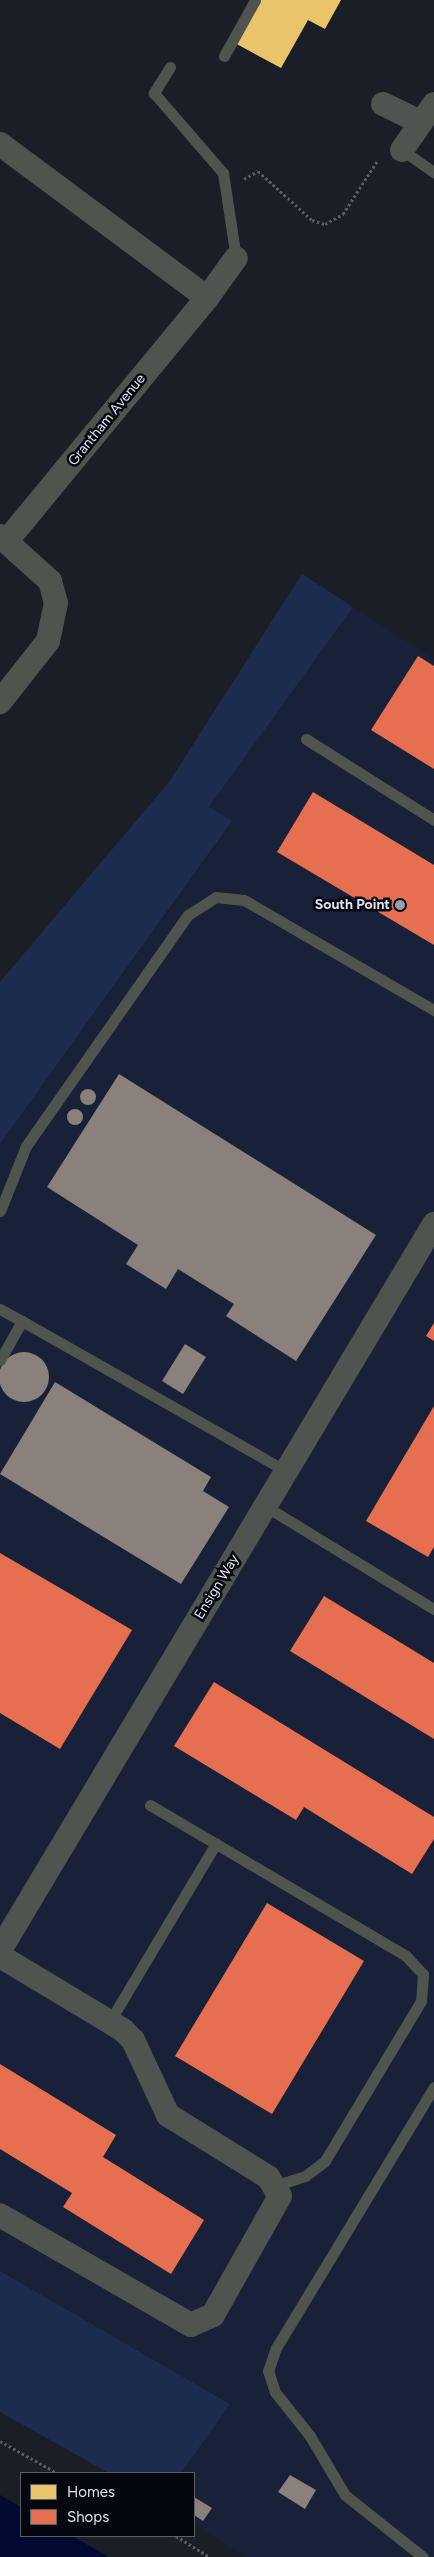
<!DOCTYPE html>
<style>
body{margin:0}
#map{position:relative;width:434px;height:2557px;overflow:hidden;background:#1a1e27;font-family:Figtree,sans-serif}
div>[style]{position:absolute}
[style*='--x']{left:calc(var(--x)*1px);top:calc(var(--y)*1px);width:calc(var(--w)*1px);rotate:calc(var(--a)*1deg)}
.built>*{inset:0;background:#182137}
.green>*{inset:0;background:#1d2c4e}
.water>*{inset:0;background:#030a32}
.homes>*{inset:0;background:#e9c46a}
.shops>*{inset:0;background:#e76f51}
.industry>*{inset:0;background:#8a817c}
.round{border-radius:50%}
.path>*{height:3px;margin-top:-1.5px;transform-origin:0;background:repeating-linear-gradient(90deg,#5b5e5d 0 2.5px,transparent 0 5px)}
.service>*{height:11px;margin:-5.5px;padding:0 5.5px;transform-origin:5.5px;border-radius:5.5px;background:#50544e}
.minor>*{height:24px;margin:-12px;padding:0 12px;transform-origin:12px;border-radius:12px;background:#50544e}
.dots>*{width:14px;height:14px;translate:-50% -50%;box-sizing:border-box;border:2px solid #04070e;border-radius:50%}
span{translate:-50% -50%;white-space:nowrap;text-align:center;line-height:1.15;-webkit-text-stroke:5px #04070e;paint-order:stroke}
.street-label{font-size:14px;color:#dde4f0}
.poi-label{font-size:14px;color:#dde4f0;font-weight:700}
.right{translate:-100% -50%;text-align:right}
.legend{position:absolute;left:20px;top:2472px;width:175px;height:65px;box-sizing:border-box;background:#04070e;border:1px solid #5b5f68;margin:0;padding:6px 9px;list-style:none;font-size:15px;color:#dde4f0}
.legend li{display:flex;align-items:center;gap:10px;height:25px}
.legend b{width:25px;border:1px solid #5b5f68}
</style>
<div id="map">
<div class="built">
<div style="clip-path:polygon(353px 607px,434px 659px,434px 2557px,246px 2557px,194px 2524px,194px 2473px,181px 2473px,230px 2404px,0 2271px,0 1144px,227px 830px,232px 821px,209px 807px)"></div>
</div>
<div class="green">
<div style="clip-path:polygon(302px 574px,353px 607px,209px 807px,232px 821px,0 1144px,0 982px,169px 782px)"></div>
<div style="clip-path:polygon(0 2271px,230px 2404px,181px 2473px,109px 2473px,0 2412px)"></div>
</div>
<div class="water">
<div style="clip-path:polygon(0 2495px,21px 2507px,21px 2536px,72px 2536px,109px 2557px,0 2557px)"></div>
</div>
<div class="homes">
<div style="clip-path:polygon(256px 0,341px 0,325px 29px,308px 20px,281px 68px,233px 42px)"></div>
</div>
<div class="shops">
<div style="clip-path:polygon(418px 656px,434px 666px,434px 769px,371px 730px)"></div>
<div style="clip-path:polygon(313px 792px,434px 865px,434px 945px,277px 852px)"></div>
<div style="clip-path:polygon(434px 1323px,434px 1341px,426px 1336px)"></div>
<div style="clip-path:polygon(434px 1406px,434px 1547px,428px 1557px,366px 1521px)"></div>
<div style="clip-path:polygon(0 1553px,132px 1630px,60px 1749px,0 1713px)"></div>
<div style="clip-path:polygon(324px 1596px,434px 1663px,434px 1739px,290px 1651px)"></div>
<div style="clip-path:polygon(214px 1682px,434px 1817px,434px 1839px,412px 1874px,304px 1807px,296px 1820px,174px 1746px)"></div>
<div style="clip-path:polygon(267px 1903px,364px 1961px,272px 2114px,175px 2056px)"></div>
<div style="clip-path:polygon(0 2064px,116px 2135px,103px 2157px,204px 2220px,171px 2274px,63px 2207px,72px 2193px,0 2149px)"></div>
</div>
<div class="industry">
<div style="clip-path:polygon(119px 1074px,376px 1235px,296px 1361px,226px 1316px,234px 1304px,178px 1269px,166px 1289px,126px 1264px,138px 1245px,47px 1187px)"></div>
<div class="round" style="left:80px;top:1089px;width:16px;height:16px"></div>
<div class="round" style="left:67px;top:1109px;width:16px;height:16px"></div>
<div style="clip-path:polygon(185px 1344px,206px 1357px,183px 1394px,162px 1381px)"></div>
<div class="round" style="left:-1px;top:1352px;width:50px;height:50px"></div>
<div style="clip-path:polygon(55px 1382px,211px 1477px,203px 1491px,229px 1507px,181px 1584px,0 1474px)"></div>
<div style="clip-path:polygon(290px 2475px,316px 2490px,305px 2509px,278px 2492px)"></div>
<div style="clip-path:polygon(194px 2497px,212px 2508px,203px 2521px,194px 2515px)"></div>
</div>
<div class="path">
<div style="--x:244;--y:179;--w:16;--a:-30"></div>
<div style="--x:258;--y:171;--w:73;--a:42.2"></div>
<div style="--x:312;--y:220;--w:14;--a:17"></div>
<div style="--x:325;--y:224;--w:21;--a:-29"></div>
<div style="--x:343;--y:214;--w:64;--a:-57.1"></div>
<div style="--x:0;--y:2441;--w:65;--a:29.3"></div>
<div style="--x:176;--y:2536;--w:40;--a:32"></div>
</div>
<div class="service">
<div style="--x:224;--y:56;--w:64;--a:-61"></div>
<div style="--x:170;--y:67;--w:31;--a:122"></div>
<div style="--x:154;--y:93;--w:106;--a:49.2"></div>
<div style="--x:223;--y:173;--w:86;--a:81.3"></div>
<div style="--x:402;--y:150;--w:39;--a:35"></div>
<div style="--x:306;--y:739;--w:151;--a:32.3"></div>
<div style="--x:0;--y:1211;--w:70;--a:-68.2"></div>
<div style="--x:26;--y:1146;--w:282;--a:-55"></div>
<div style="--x:188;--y:915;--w:33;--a:-33"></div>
<div style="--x:216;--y:897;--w:28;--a:6"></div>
<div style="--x:244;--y:900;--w:220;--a:30.1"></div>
<div style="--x:0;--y:1309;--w:25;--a:29"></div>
<div style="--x:0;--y:1360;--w:45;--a:-60.6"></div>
<div style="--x:22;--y:1321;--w:304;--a:29.6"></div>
<div style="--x:265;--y:1506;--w:198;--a:31.4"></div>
<div style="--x:150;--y:1805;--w:297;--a:30.5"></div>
<div style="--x:406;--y:1956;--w:25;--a:47"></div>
<div style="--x:423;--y:1974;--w:27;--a:94"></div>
<div style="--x:421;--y:2001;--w:187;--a:121"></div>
<div style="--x:325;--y:2161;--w:25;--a:143"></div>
<div style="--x:305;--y:2176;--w:29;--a:162"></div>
<div style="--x:110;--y:2021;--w:207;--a:-59.2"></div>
<div style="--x:423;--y:2557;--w:100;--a:-141.5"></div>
<div style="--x:345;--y:2495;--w:69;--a:-120.7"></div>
<div style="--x:310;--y:2436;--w:56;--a:-128.5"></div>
<div style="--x:275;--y:2392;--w:22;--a:-108"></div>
<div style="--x:268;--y:2371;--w:24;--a:-71"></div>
<div style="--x:276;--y:2348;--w:305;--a:-58.8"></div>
</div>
<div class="minor">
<div style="--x:383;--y:104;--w:41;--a:25.9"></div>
<div style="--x:0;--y:144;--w:258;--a:36.6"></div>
<div style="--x:207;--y:298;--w:315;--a:129.5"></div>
<div style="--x:402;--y:150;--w:56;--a:-55.2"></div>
<div style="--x:207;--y:298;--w:49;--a:-54.1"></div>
<div style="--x:0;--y:536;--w:67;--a:42"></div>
<div style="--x:50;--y:581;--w:23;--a:75"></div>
<div style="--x:56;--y:603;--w:39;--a:102"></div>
<div style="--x:48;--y:641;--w:78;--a:128.2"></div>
<div style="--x:0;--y:1950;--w:846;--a:-59.13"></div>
<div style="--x:0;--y:1956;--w:144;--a:31"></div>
<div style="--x:123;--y:2030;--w:14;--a:45"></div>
<div style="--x:133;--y:2040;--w:83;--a:65"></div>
<div style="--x:168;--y:2115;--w:118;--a:31.8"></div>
<div style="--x:268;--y:2177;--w:22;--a:58"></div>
<div style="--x:280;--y:2196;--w:137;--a:119.4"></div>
<div style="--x:213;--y:2315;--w:24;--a:156"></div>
<div style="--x:191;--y:2325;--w:220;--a:-150.1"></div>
</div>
<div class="dots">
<div style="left:400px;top:905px;background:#999faa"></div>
</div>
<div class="street-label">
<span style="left:107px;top:420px;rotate:-51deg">Grantham Avenue</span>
<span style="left:217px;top:1587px;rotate:-59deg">Ensign Way</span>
</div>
<div class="poi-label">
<span class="right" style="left:390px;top:905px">South Point</span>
</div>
<ul class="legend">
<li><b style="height:14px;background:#e9c46a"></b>Homes</li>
<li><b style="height:14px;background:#e76f51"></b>Shops</li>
</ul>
</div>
